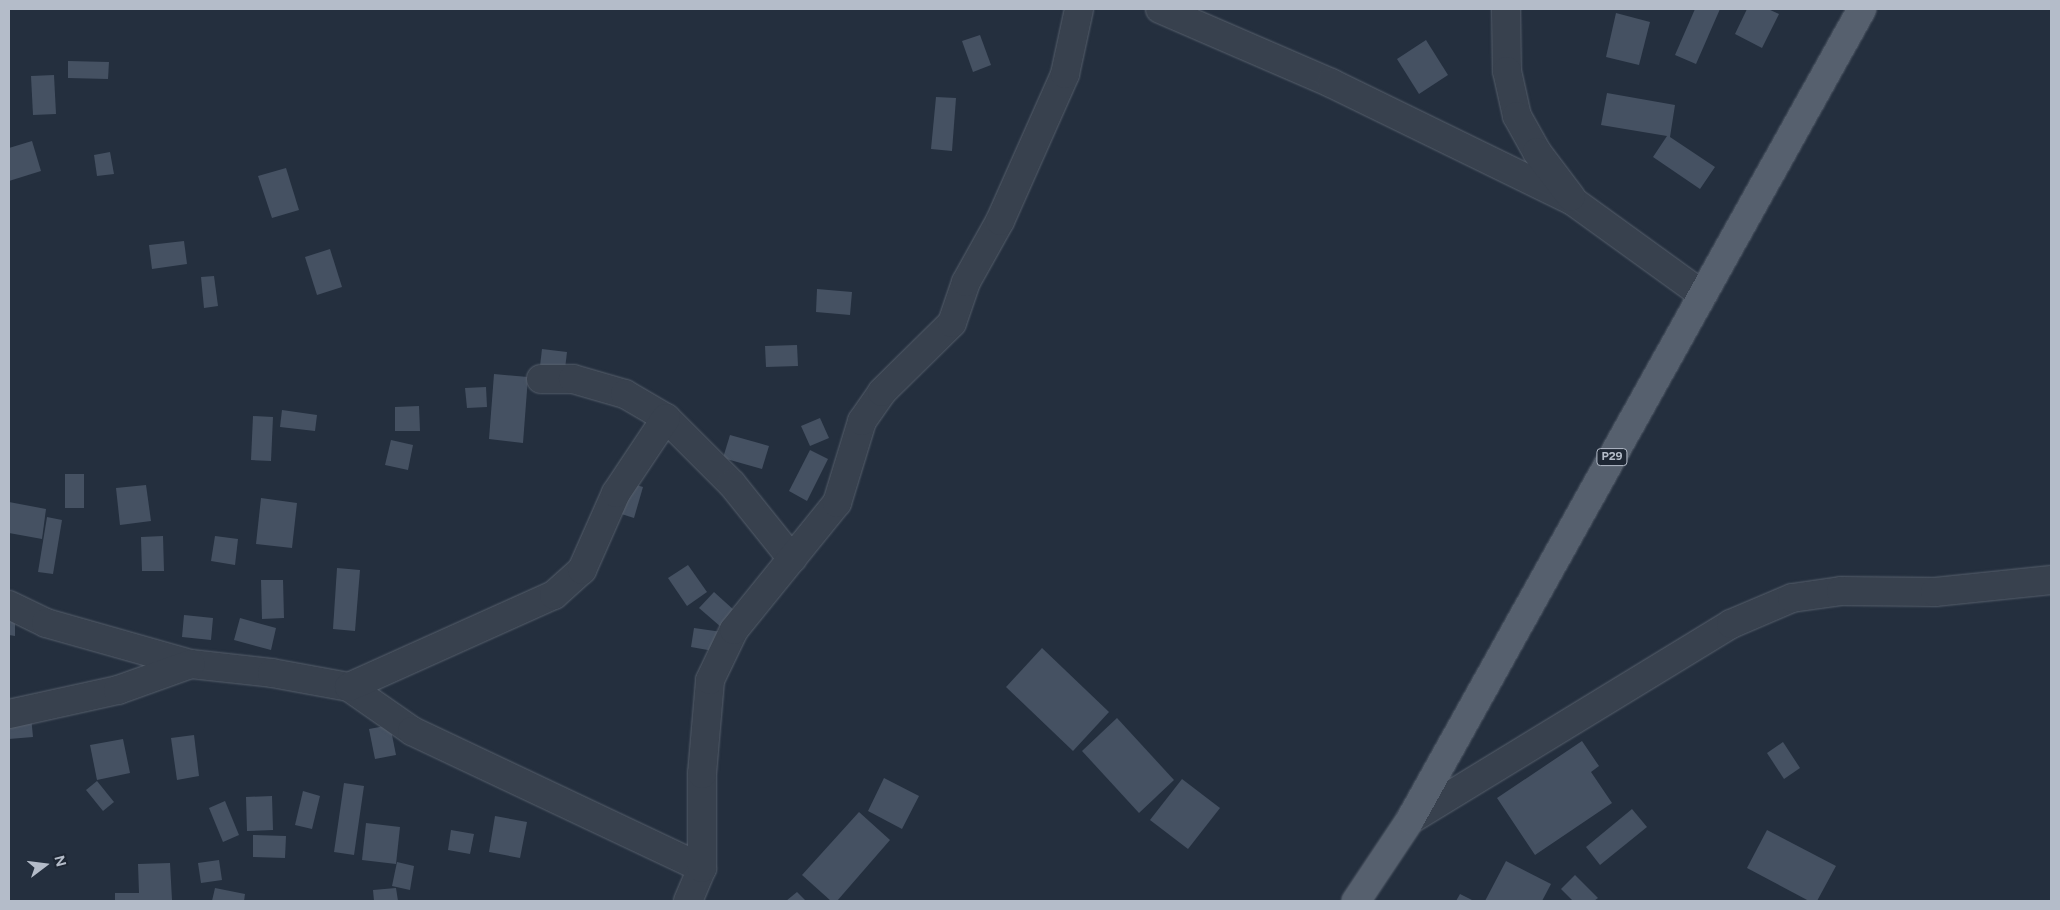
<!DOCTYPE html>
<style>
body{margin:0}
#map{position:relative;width:2060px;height:910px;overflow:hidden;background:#242f3e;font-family:Figtree,sans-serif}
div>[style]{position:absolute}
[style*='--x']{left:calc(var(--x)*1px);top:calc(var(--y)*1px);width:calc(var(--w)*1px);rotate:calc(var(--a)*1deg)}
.building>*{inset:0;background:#455162}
.roads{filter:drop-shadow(0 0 1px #565f6c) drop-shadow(0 0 1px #565f6c)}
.minor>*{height:28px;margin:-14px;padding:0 14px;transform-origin:14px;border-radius:14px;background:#38414e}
.major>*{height:28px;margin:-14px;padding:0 14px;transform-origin:14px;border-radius:14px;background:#56606e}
span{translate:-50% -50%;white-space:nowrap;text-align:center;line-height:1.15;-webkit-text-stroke:4.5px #1d2633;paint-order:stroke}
.shield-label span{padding:1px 4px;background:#1d2633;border:1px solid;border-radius:4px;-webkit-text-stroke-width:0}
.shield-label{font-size:12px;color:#b4bcc9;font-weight:700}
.frame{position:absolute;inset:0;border:10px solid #b4bcc9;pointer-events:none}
.north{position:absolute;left:20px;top:840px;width:50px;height:50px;-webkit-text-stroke:4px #1d2633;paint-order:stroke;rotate:75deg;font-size:14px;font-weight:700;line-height:20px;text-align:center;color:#b4bcc9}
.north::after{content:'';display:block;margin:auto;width:18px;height:22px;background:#b4bcc9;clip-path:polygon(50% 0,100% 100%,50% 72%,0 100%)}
</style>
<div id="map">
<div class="building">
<div style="clip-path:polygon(1695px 9px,1720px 9px,1696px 64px,1675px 55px)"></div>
<div style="clip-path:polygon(1747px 9px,1768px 9px,1779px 14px,1762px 48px,1735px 34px)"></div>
<div style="clip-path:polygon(1616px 13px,1650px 22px,1639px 65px,1606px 57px)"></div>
<div style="clip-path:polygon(980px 35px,991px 65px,973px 72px,962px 41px)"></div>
<div style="clip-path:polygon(1426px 40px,1448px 75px,1419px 94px,1397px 59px)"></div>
<div style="clip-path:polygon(68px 61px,109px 62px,108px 79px,68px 78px)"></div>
<div style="clip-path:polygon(54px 75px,56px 114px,33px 115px,31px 76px)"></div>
<div style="clip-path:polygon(1607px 93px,1675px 105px,1670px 137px,1715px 167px,1700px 189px,1653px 157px,1667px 136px,1601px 125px)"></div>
<div style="clip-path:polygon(936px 97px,956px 98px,952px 151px,931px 149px)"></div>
<div style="clip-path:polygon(32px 141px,41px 171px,9px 181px,9px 148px)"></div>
<div style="clip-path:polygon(110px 152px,114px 174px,97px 176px,94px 155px)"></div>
<div style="clip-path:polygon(286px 168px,299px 210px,272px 218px,258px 176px)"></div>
<div style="clip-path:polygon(184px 241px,187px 264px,152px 269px,149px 245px)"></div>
<div style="clip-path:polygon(330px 249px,342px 287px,317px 295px,305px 257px)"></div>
<div style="clip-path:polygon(214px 276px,218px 306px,204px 308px,201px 277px)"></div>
<div style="clip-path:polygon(817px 289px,852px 292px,850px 315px,816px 312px)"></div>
<div style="clip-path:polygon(797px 345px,798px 366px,766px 367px,765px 346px)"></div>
<div style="clip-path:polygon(542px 349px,567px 352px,563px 386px,538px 383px)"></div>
<div style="clip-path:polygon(494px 374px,528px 377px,523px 443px,489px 439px)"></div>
<div style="clip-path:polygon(486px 387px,487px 407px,467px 408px,465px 388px)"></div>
<div style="clip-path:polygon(419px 406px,420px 431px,395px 431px,395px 407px)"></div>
<div style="clip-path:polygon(282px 410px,317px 415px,315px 431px,280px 427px)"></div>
<div style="clip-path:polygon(253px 416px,273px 417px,271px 461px,251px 460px)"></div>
<div style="clip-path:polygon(820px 418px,829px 438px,810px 446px,801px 426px)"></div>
<div style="clip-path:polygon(730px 435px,769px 446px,762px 469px,723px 458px)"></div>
<div style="clip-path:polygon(391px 440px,413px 445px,408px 470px,385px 465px)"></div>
<div style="clip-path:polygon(810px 450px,828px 459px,807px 501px,789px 491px)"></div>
<div style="clip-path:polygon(65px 474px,84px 474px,84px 508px,65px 508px)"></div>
<div style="clip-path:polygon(624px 481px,643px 487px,634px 518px,615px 512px)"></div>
<div style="clip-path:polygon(146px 485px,151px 521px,120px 525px,116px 488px)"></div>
<div style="clip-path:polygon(261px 498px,297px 503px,292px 548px,256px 544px)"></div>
<div style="clip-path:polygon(9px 502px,46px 509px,42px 539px,9px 533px)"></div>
<div style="clip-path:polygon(47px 517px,62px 520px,53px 574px,38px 572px)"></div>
<div style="clip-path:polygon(163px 536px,164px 571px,142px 571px,141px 537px)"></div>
<div style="clip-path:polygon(215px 536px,238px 539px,235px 565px,211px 561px)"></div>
<div style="clip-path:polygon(688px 565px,707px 592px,687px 606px,668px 578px)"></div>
<div style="clip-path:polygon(337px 568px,360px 570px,355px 631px,333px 629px)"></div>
<div style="clip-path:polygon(261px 580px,283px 580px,284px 618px,262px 619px)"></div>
<div style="clip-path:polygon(714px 592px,735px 611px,721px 627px,699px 608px)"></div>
<div style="clip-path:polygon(9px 596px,15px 596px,15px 636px,9px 635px)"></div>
<div style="clip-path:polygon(184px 615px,213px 618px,211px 640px,182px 637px)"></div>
<div style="clip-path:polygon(240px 618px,276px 628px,271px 650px,234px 640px)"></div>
<div style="clip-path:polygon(694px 628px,722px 632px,719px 652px,691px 647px)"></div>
<div style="clip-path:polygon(1042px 648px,1109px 712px,1073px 751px,1006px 687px)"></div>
<div style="clip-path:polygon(31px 716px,33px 737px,9px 739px,9px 717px)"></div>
<div style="clip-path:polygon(1117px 718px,1174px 780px,1139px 813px,1082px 751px)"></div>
<div style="clip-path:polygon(390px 725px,396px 755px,375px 759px,369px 729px)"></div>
<div style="clip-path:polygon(194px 735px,199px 776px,177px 780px,171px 738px)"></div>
<div style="clip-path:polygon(123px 739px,130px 773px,97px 780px,90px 745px)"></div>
<div style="clip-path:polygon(1582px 741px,1599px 766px,1591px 772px,1612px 803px,1535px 855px,1497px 798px)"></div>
<div style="clip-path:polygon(1783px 742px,1800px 768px,1784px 779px,1767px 753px)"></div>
<div style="clip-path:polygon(884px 778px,919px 796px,902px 829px,868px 811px)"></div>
<div style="clip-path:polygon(1182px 779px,1220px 808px,1188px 849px,1150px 820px)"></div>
<div style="clip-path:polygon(97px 781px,114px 802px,103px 811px,86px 790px)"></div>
<div style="clip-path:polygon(344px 783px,364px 786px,354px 855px,334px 852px)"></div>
<div style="clip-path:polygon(303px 791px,320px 796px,312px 829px,295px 825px)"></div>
<div style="clip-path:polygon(272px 796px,273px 830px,247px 831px,246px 797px)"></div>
<div style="clip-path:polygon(225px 801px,239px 835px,223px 842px,209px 808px)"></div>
<div style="clip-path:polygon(1632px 809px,1647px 827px,1600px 865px,1586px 847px)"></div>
<div style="clip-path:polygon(859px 812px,890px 840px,837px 901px,831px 901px,802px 875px)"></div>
<div style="clip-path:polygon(495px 816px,527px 822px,520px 858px,489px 852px)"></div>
<div style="clip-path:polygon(366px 823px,400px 827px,396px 864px,362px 860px)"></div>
<div style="clip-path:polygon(451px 830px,474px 834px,470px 854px,448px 850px)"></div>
<div style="clip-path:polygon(1767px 830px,1836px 866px,1817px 901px,1809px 901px,1747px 868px)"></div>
<div style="clip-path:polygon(253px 835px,286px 836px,285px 858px,253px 857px)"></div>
<div style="clip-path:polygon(219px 860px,222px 880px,201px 883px,198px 863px)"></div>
<div style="clip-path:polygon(1506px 861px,1551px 884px,1542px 901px,1485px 901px)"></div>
<div style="clip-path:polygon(397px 862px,414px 866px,410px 890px,392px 886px)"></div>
<div style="clip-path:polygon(170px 863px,172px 900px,115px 901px,115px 893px,139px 893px,138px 864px)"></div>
<div style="clip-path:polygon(1575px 875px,1598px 898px,1594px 901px,1573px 901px,1561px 889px)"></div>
<div style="clip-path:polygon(215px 888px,245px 894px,244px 901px,212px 901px)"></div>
<div style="clip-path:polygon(396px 888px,398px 901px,374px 901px,373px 890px)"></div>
<div style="clip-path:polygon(797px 892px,806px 901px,786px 901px)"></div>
<div style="clip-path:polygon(1460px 894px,1474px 901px,1456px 901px)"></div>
</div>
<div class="roads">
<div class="minor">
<div style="--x:1160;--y:9;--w:186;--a:23.4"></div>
<div style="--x:1331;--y:83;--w:269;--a:26"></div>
<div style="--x:1573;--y:201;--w:160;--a:35.9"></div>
<div style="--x:1506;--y:9;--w:62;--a:89.1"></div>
<div style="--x:1507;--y:71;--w:46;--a:77.5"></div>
<div style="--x:1517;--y:116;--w:41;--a:60.9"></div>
<div style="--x:1537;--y:152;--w:56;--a:52.9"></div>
<div style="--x:541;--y:379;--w:32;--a:0"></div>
<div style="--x:573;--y:379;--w:54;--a:16.1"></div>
<div style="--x:625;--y:394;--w:48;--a:30.3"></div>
<div style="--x:666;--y:418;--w:93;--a:45"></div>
<div style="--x:732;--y:484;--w:96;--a:51.3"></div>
<div style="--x:9;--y:605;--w:41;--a:25.9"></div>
<div style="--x:46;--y:623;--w:151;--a:15.8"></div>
<div style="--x:191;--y:664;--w:81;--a:6.3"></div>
<div style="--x:272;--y:673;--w:78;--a:10.3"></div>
<div style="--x:349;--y:687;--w:77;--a:34.9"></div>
<div style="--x:412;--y:731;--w:321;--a:25.3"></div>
<div style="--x:349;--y:687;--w:225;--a:-24.2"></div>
<div style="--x:554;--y:595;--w:38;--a:-42"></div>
<div style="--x:582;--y:570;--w:84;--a:-66.2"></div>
<div style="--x:616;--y:493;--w:90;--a:-56.3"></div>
<div style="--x:9;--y:714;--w:112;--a:-12.4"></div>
<div style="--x:118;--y:690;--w:77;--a:-19.6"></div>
<div style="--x:1410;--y:820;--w:376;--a:-31.4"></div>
<div style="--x:1731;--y:624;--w:66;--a:-23.1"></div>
<div style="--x:1792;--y:598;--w:49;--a:-8.1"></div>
<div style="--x:1841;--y:591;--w:94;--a:0.6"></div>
<div style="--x:1935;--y:592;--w:117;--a:-5.9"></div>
<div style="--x:688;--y:901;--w:36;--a:-67"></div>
<div style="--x:702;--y:868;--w:94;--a:-90"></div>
<div style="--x:702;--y:774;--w:94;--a:-85.1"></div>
<div style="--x:710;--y:680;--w:55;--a:-64.4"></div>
<div style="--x:734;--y:630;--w:164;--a:-51"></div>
<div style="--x:837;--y:503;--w:86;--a:-73"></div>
<div style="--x:862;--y:421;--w:35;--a:-55"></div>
<div style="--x:882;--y:392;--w:98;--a:-44.6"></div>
<div style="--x:952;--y:323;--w:43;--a:-71.1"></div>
<div style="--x:966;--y:282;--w:70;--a:-60.9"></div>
<div style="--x:1000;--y:221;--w:161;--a:-66.1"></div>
<div style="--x:1065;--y:74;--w:66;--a:-77.8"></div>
</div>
<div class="major">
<div style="--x:1356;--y:901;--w:97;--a:-56.3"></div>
<div style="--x:1410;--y:820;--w:928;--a:-60.87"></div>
</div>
</div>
<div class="shield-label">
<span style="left:1612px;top:457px">P29</span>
</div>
<div class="frame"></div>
<div class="north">N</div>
</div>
